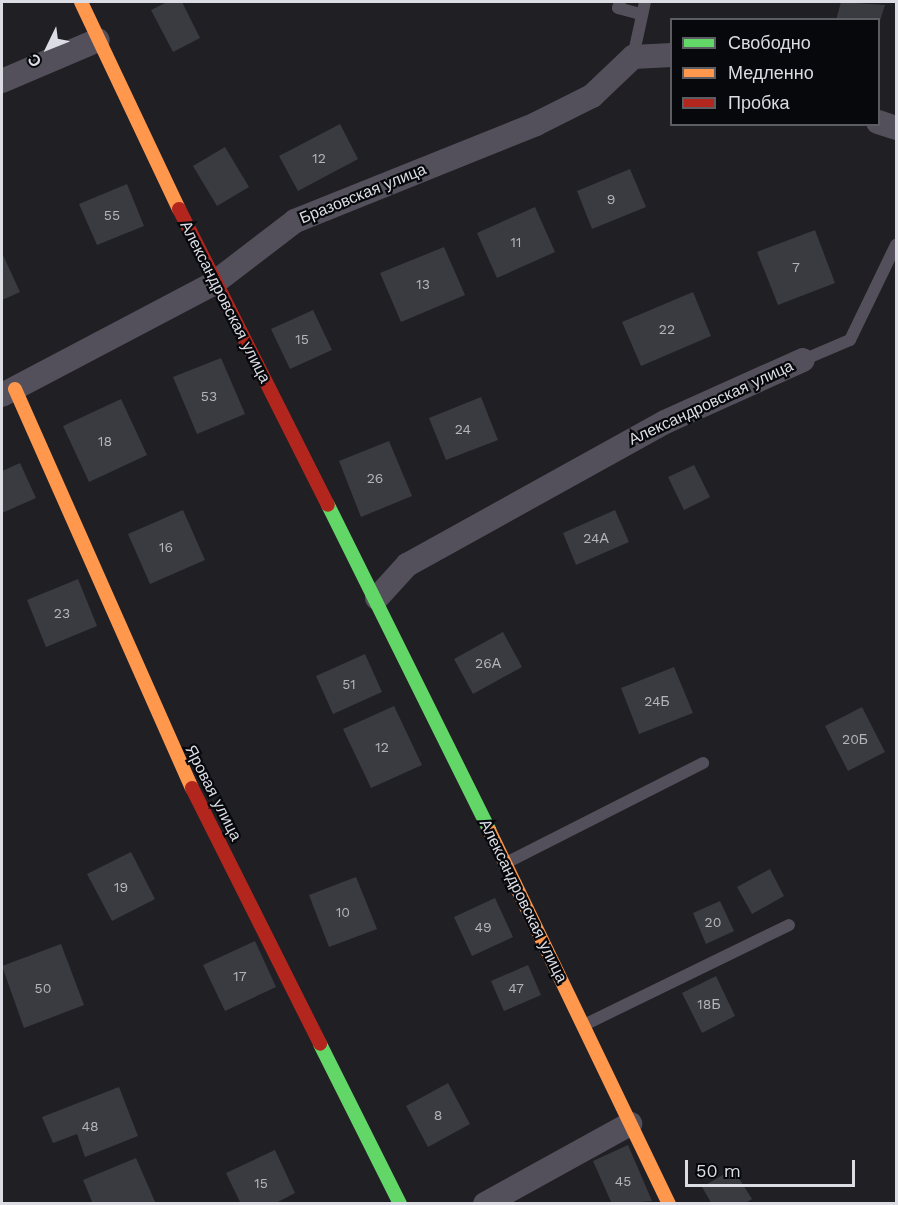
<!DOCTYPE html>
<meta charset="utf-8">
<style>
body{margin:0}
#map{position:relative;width:898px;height:1205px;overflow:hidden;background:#1f1f24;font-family:"Work Sans",sans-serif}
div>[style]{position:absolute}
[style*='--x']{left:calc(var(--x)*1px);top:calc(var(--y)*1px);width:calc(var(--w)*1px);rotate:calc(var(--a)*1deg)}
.building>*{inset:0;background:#3a3b40}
.lane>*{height:12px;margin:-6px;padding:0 6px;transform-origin:6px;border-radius:6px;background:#53505b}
.street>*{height:24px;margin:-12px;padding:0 12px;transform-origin:12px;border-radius:12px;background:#53505b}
.fast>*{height:14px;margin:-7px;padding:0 7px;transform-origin:7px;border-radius:7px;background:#63d668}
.slow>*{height:14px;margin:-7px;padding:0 7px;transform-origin:7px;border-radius:7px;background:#ff974d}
.jam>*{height:14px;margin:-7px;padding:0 7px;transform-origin:7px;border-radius:7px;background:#b3261e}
span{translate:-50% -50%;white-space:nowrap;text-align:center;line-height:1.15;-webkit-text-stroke:4.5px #07080c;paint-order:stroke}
.number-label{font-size:14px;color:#b4b4bb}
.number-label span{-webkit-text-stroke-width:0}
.street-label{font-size:16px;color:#dcdde4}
.frame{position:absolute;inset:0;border:3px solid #dcdde4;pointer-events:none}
.legend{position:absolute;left:670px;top:18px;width:210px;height:108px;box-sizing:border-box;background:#07080c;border:2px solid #5c5d62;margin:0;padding:8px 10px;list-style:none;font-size:18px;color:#dcdde4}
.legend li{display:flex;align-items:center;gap:12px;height:30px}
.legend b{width:30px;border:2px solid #5c5d62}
.north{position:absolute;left:18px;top:18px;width:60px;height:60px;-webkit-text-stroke:4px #07080c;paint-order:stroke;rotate:227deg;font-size:16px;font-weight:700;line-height:24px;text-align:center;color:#dcdde4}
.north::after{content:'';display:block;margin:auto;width:21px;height:27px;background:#dcdde4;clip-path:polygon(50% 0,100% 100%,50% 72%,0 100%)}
.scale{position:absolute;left:685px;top:1160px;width:170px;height:27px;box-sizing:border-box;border:3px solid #dcdde4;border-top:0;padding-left:8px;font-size:18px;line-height:21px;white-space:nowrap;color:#dcdde4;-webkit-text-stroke:4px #07080c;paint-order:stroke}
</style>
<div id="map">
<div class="building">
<div style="clip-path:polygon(167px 2px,182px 2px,200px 38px,173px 52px,151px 10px)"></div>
<div style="clip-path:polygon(841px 2px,885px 5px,879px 24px,878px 20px,836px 20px)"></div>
<div style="clip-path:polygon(340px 124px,358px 159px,298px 191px,279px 156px)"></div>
<div style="clip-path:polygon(225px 147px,249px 187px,217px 206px,193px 166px)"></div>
<div style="clip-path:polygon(630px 169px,646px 207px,592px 229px,577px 191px)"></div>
<div style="clip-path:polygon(127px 184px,144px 226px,97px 245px,79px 204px)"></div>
<div style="clip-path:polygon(535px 207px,555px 252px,497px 278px,477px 233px)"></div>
<div style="clip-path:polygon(815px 230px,835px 283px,778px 305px,757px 252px)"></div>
<div style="clip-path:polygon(444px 247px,465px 295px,401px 322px,380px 273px)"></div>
<div style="clip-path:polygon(2px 253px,20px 292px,2px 300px)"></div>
<div style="clip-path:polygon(693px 292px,711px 336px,641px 366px,622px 322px)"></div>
<div style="clip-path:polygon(313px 310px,332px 350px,290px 369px,271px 329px)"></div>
<div style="clip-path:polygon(221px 358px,245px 414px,197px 434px,173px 377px)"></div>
<div style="clip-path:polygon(481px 397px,498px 440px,446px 460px,429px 418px)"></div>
<div style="clip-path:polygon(121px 399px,147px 455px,89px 482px,63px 426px)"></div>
<div style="clip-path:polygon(389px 441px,412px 496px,361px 517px,339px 461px)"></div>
<div style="clip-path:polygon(20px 463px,36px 498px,2px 513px,2px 471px)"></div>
<div style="clip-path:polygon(694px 465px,710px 497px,684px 510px,668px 477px)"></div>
<div style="clip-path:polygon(183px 510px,205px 560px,150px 584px,128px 534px)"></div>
<div style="clip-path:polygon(615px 510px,629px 542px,576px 565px,563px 533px)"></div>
<div style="clip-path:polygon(78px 579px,97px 626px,46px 647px,27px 600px)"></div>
<div style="clip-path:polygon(503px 632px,522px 667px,473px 694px,454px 659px)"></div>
<div style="clip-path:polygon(365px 654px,382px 692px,333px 714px,316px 676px)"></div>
<div style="clip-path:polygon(674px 667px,693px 713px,639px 734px,621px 688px)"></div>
<div style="clip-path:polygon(394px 706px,422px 765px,371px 788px,343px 729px)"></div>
<div style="clip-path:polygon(862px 707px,885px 752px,848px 771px,825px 726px)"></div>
<div style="clip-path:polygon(131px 852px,155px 899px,112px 921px,87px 874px)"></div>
<div style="clip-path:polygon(770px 869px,784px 896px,752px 914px,737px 887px)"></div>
<div style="clip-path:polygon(356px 877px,377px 929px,329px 947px,309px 895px)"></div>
<div style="clip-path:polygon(495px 898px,513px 937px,472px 956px,454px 917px)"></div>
<div style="clip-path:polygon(720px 901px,734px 931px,706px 944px,693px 913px)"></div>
<div style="clip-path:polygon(255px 941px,276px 987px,225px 1011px,203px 965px)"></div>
<div style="clip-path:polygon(61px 944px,84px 1005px,24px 1028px,2px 966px)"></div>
<div style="clip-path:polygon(528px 965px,541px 995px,504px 1011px,491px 981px)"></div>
<div style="clip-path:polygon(716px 976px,735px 1016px,702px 1033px,682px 993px)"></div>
<div style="clip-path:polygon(448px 1083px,470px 1124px,428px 1147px,406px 1106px)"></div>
<div style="clip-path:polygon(119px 1087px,138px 1136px,85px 1157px,77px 1134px,53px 1143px,42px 1117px)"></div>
<div style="clip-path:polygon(628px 1145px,652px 1201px,612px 1204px,593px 1161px)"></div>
<div style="clip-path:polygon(275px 1150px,295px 1193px,274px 1204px,241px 1204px,226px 1173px)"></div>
<div style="clip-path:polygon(136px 1158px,156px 1204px,93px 1204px,83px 1180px)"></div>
<div style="clip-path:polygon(733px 1169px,752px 1199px,744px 1204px,712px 1204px,702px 1187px)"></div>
</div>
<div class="lane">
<div style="--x:620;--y:2;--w:6;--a:108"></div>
<div style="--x:618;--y:8;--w:24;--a:15"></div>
<div style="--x:633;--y:57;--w:56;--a:-77.7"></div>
<div style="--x:803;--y:360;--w:51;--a:-23.1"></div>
<div style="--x:850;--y:340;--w:106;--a:-64.2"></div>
<div style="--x:506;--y:863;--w:221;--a:-26.9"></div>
<div style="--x:584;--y:1025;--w:228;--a:-26"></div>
</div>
<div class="street">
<div style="--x:2;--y:81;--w:104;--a:-23.1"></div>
<div style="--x:878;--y:122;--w:19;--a:18"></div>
<div style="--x:2;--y:395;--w:240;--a:-27.8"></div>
<div style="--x:214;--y:283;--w:102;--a:-37.4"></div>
<div style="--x:295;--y:221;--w:260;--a:-21.9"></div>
<div style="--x:536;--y:124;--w:63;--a:-26.6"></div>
<div style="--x:592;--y:96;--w:57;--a:-43.6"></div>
<div style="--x:633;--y:57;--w:39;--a:-3"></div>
<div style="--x:377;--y:598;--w:45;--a:-47.7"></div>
<div style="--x:407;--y:565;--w:295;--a:-29"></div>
<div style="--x:665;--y:422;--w:151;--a:-24.2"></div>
<div style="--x:485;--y:1204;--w:166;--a:-28.9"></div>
</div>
<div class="fast">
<div style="--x:328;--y:505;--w:363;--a:63.6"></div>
<div style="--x:320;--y:1044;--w:179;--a:63.4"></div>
</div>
<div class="slow">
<div style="--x:81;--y:2;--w:229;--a:64.7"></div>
<div style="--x:15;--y:389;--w:436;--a:66.1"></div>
<div style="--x:489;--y:830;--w:415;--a:64.3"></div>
</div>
<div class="jam">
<div style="--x:179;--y:209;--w:331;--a:63.3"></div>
<div style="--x:192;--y:788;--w:286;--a:63.4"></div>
</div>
<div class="number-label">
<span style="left:319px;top:158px">12</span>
<span style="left:611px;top:199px">9</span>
<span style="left:112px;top:215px">55</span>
<span style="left:516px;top:242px">11</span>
<span style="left:796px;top:267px">7</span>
<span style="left:423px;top:284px">13</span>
<span style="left:667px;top:329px">22</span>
<span style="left:302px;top:339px">15</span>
<span style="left:209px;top:396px">53</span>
<span style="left:463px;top:429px">24</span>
<span style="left:105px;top:441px">18</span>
<span style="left:375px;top:478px">26</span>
<span style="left:596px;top:538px">24А</span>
<span style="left:166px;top:547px">16</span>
<span style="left:62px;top:613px">23</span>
<span style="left:488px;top:663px">26А</span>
<span style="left:349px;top:684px">51</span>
<span style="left:657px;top:701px">24Б</span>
<span style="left:855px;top:739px">20Б</span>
<span style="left:382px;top:747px">12</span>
<span style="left:121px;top:887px">19</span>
<span style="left:343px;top:912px">10</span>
<span style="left:713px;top:922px">20</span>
<span style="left:483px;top:927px">49</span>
<span style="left:240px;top:976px">17</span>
<span style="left:43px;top:988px">50</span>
<span style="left:516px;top:988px">47</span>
<span style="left:709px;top:1004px">18Б</span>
<span style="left:438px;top:1115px">8</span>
<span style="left:90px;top:1126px">48</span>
<span style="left:623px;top:1181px">45</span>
<span style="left:261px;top:1183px">15</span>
</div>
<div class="street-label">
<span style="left:363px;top:194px;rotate:-22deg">Бразовская улица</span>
<span style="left:225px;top:302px;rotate:63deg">Александровская улица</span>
<span style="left:711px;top:403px;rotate:-25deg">Александровская улица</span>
<span style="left:213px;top:793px;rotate:63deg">Яровая улица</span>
<span style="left:523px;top:901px;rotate:64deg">Александровская улица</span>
</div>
<div class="frame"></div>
<ul class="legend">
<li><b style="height:8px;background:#63d668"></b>Свободно</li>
<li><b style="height:8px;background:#ff974d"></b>Медленно</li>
<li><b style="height:8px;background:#b3261e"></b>Пробка</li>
</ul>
<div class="north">С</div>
<div class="scale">50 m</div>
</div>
